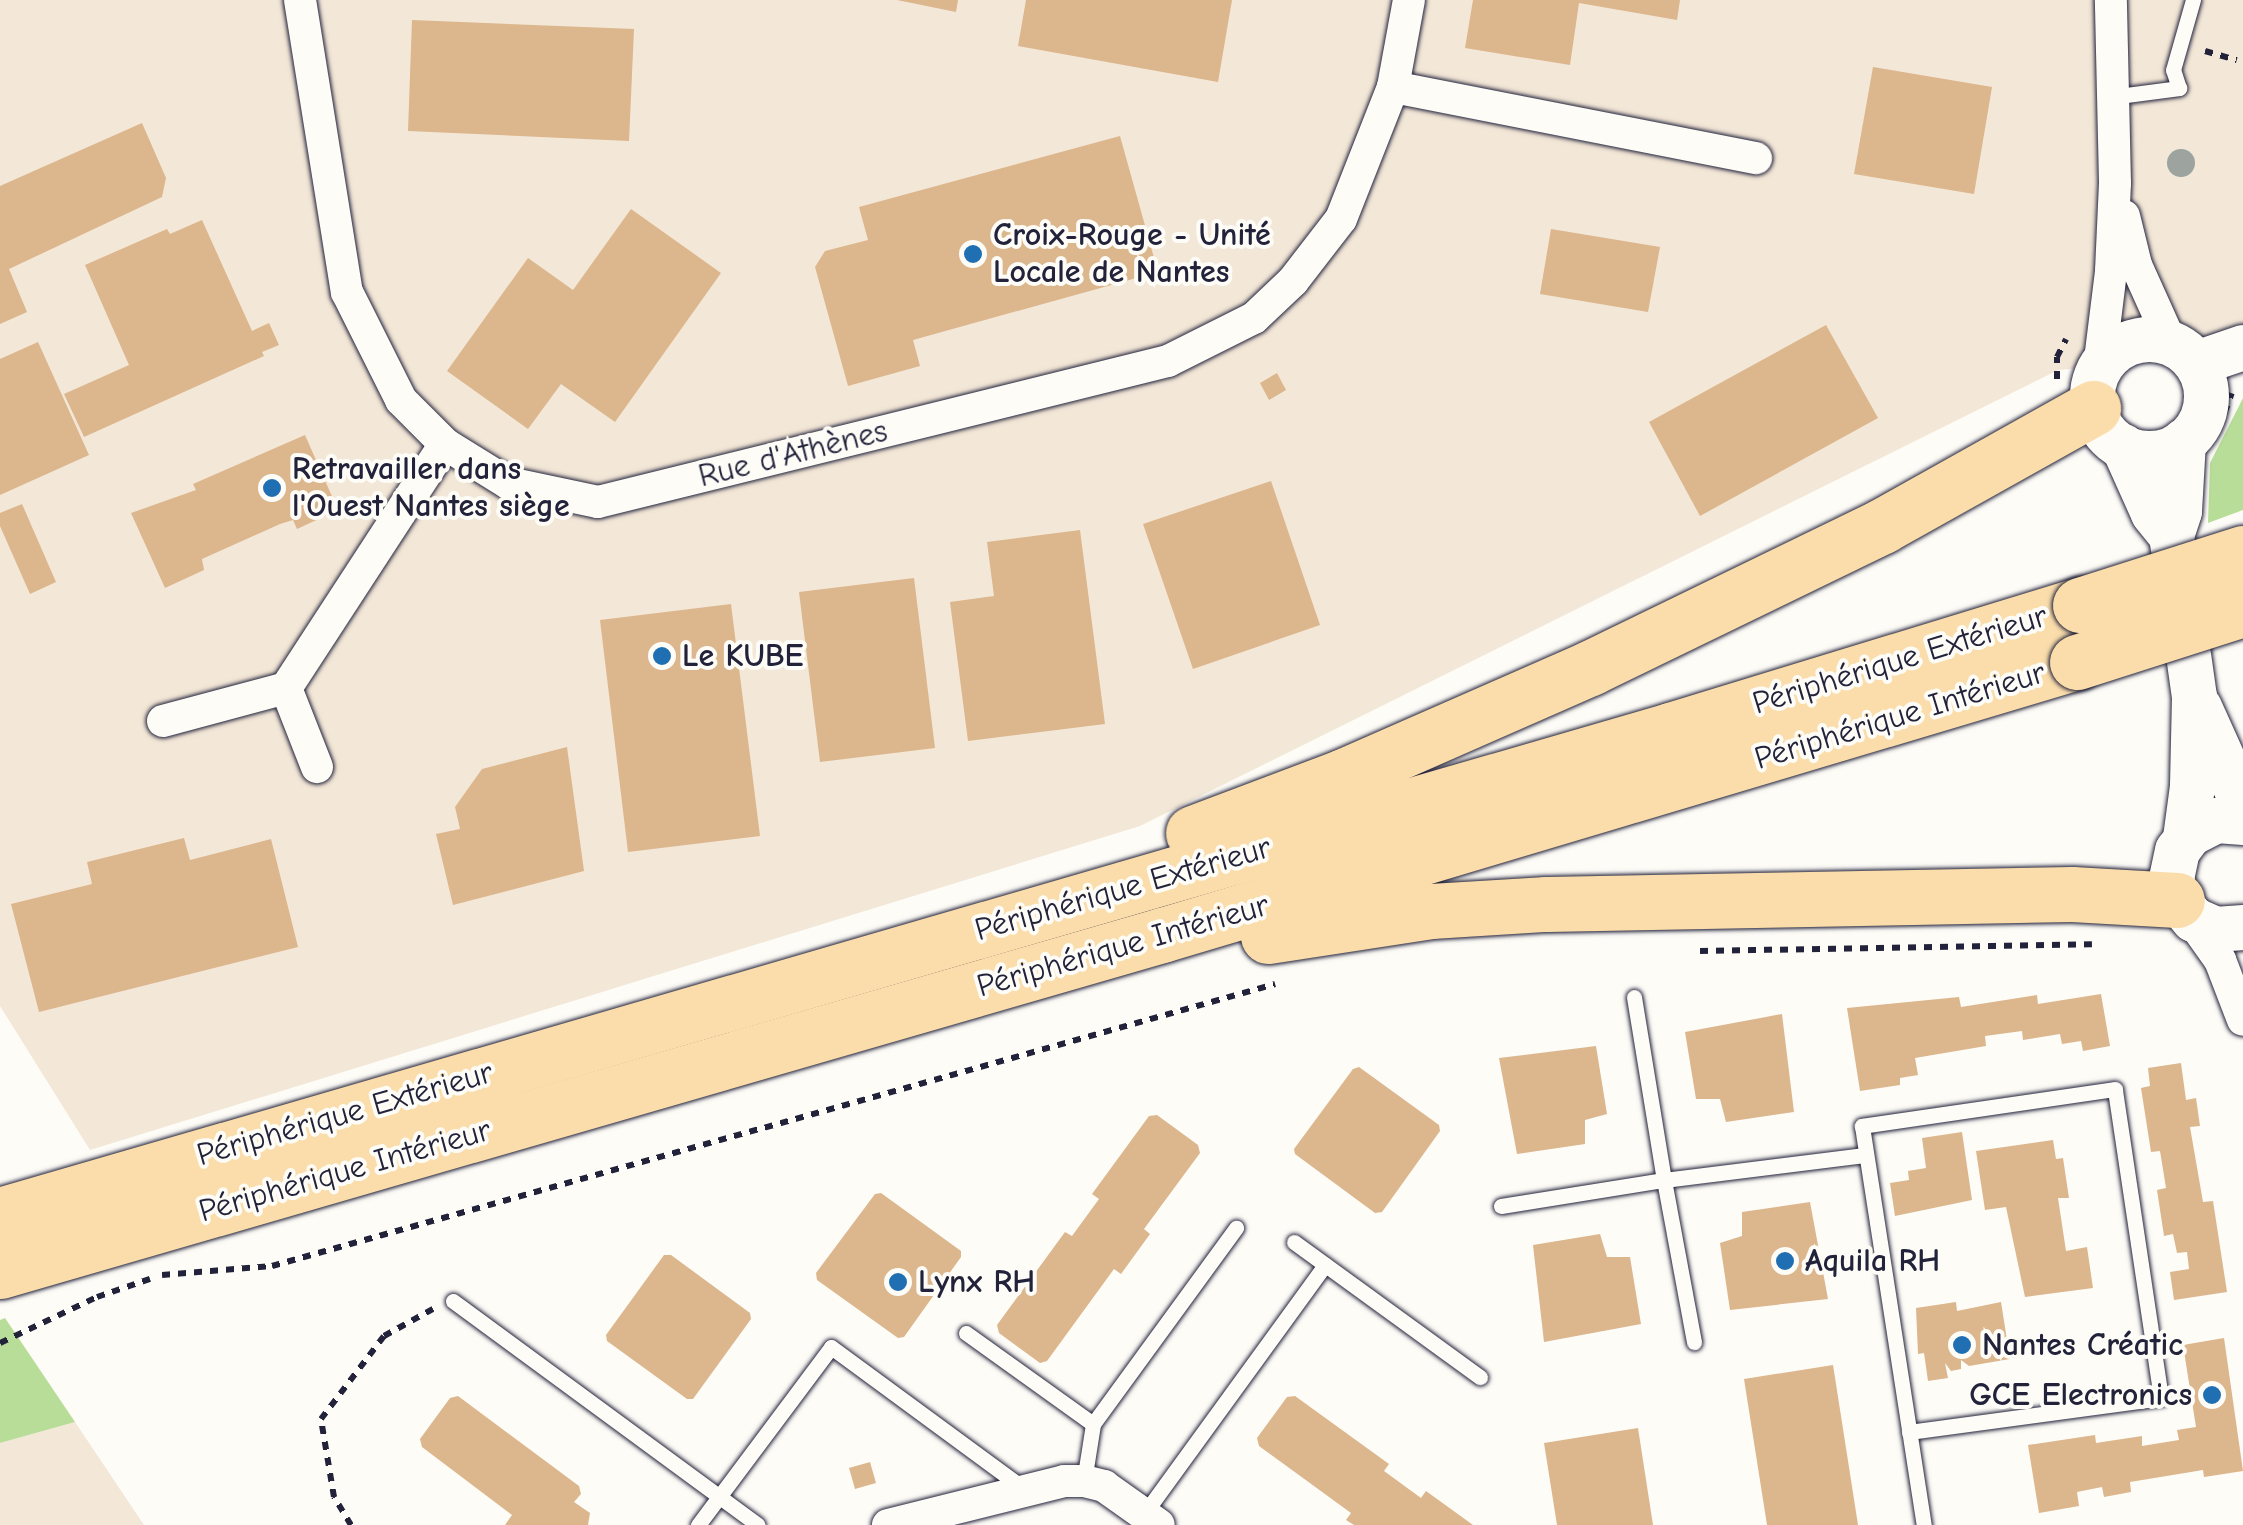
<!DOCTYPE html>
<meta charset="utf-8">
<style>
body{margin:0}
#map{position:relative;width:2243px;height:1525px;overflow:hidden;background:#fdfcf7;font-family:"Comic Neue",sans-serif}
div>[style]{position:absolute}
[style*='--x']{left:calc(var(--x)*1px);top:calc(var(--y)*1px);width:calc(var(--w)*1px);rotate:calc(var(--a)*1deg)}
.built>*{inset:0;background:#f3e7d7}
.green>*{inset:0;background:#b8dd98}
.building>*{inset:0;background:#dcb68d}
.path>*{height:6px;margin-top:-3px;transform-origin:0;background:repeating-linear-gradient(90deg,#22223b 0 8px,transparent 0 16px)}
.roads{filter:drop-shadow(0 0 2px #22223b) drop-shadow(0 0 2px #22223b)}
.lane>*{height:15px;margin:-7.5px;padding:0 7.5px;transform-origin:7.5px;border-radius:7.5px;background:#fdfcf7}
.street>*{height:32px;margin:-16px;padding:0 16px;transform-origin:16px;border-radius:16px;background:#fdfcf7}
.secondary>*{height:45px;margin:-22.5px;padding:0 22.5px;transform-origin:22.5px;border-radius:22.5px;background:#fdfcf7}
.secondary>.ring{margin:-22.5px;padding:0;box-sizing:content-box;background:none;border:45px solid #fdfcf7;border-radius:50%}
.highway>*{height:55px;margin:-27.5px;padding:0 27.5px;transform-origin:27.5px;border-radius:27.5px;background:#faddab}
.bridges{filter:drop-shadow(0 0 2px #22223b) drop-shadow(0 0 2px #22223b)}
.highway-bridge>*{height:55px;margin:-27.5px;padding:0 27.5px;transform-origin:27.5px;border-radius:27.5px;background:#faddab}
.trees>*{width:28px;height:28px;margin:-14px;border-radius:50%;background:#9da39f}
.dots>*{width:28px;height:28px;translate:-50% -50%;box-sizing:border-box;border:5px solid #fdfcf7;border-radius:50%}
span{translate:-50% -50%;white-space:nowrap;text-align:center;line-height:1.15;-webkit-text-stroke:8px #fdfcf7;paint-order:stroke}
.poi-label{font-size:32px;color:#22223b;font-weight:700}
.left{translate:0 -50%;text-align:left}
.right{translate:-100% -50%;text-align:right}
.street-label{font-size:32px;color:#22223b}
</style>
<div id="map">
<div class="built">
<div style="clip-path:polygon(0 0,2243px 0,2243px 354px,2058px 370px,1140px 826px,90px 1150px,0 1006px)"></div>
<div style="clip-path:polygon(75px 1422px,144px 1525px,0 1525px,0 1443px)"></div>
</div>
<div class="green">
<div style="clip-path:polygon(2243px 398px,2243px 510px,2208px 523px,2210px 463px)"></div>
<div style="clip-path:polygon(5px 1318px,75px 1422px,0 1443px,0 1320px)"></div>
</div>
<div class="building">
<div style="clip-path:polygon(897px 0,958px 0,956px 12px)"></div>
<div style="clip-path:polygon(1026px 0,1232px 0,1218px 82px,1018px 46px)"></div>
<div style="clip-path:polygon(1473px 0,1680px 0,1677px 20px,1579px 3px,1570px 65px,1465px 48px)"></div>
<div style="clip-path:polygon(412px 20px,634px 29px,629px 141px,408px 131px)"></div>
<div style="clip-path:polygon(1873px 67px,1992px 87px,1974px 194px,1854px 174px)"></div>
<div style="clip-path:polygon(142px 123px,166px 178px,162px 197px,9px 269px,27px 312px,0 324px,0 186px)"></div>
<div style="clip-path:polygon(1120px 136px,1158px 272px,913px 340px,920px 366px,848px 386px,815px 267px,825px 251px,868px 240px,859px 207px)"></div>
<div style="clip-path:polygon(631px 209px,721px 273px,615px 422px,561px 384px,528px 429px,447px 371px,528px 258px,573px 290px)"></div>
<div style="clip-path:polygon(202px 220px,252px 331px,269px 323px,279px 345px,262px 352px,264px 356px,84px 437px,64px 394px,129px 365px,85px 265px,167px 229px,170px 234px)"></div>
<div style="clip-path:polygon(1551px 229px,1660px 247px,1648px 312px,1540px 294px)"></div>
<div style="clip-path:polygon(1826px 325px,1878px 418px,1700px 516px,1649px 422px)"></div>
<div style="clip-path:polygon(38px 342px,89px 455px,0 495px,0 359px)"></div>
<div style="clip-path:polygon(1277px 373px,1286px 390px,1269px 400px,1260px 383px)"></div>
<div style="clip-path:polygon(305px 435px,338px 510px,297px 529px,293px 520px,280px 524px,202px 559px,204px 570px,165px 588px,131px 513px,196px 490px,193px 484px)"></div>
<div style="clip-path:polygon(1271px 481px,1320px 625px,1193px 669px,1143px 524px)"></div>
<div style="clip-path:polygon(22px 504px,56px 582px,30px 594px,0 526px,0 513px)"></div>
<div style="clip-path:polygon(1080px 530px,1105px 724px,968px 741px,950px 602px,994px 596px,987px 542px)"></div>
<div style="clip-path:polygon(914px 578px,935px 748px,820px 762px,799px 592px)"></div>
<div style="clip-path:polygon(731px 604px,760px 836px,628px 852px,600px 620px)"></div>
<div style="clip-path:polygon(567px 747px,584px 871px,453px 905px,436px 834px,460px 829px,455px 807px,482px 769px)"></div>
<div style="clip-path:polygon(184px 838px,190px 860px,271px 839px,298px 947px,39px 1012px,11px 904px,92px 884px,87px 862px)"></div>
<div style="clip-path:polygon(2101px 994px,2110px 1046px,2083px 1051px,2081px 1041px,2062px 1044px,2060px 1034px,2023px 1040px,2022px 1031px,1985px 1036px,1986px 1046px,1915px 1058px,1918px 1075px,1900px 1078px,1900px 1085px,1860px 1091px,1847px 1008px,1959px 997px,1961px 1007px,2037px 995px,2038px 1004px)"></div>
<div style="clip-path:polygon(1782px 1014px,1794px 1112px,1726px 1122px,1720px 1099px,1696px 1099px,1685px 1032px)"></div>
<div style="clip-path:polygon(1596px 1046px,1607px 1114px,1585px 1120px,1585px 1144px,1517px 1154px,1499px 1058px)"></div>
<div style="clip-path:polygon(2181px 1063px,2186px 1100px,2196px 1098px,2200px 1126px,2190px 1127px,2203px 1202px,2213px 1201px,2227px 1292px,2174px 1300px,2170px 1272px,2189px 1269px,2187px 1252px,2177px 1253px,2173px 1234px,2164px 1236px,2157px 1190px,2166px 1188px,2160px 1151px,2151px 1152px,2141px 1088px,2150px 1086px,2148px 1068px)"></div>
<div style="clip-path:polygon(1359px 1067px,1439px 1125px,1440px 1131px,1382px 1212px,1375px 1213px,1295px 1154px,1294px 1149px,1353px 1069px)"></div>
<div style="clip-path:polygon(1157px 1115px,1198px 1145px,1200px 1153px,1144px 1229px,1150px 1234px,1121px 1274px,1114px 1269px,1047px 1361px,1040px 1363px,999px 1333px,997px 1325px,1065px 1232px,1072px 1236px,1099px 1199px,1092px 1194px,1149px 1116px)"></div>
<div style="clip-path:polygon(1962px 1132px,1972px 1200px,1895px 1216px,1890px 1183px,1909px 1180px,1908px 1171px,1926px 1168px,1922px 1138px)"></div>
<div style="clip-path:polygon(2053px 1140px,2056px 1159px,2063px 1158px,2069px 1198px,2058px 1198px,2066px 1251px,2087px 1247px,2093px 1288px,2025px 1297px,2006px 1207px,1985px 1210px,1976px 1151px)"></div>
<div style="clip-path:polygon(881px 1193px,961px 1251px,961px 1257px,904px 1337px,898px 1338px,817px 1280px,816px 1273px,875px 1194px)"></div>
<div style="clip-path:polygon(1810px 1202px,1828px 1299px,1730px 1310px,1720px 1243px,1742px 1236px,1742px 1212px)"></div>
<div style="clip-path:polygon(1600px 1234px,1607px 1257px,1630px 1257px,1641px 1324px,1544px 1342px,1533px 1245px)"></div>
<div style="clip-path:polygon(664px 1255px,671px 1255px,750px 1313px,751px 1319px,693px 1399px,687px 1399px,607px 1341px,606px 1335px)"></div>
<div style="clip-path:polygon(1956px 1302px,1957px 1311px,2001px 1302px,2010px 1359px,1969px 1366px,1961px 1360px,1961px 1369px,1951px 1371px,1945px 1363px,1948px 1378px,1928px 1381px,1924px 1353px,1918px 1354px,1916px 1308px)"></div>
<div style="clip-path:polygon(2224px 1338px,2243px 1471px,2204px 1477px,2203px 1470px,2130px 1482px,2131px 1492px,2104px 1497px,2102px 1487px,2077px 1492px,2079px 1506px,2039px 1513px,2028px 1445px,2095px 1435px,2096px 1443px,2142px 1436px,2142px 1446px,2179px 1440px,2177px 1430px,2196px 1427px,2183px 1345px)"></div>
<div style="clip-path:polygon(1833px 1365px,1858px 1525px,1767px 1525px,1744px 1379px)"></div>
<div style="clip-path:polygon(458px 1396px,579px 1486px,581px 1494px,574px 1502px,590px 1513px,588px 1525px,505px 1525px,512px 1515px,422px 1447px,420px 1439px,450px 1398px)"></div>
<div style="clip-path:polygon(1295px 1396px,1389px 1464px,1384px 1471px,1421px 1498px,1426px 1491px,1473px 1525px,1354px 1525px,1346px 1520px,1351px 1513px,1259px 1446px,1257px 1438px,1287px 1397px)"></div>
<div style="clip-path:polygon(1638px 1428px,1653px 1525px,1557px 1525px,1544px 1443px)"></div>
<div style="clip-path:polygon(870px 1462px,876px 1483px,855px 1489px,849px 1468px)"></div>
</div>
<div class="path">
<div style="--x:2205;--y:51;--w:33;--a:16"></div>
<div style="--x:2057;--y:379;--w:22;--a:-90"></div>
<div style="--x:2057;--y:357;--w:20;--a:-63"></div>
<div style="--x:2219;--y:428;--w:37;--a:-70"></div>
<div style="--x:1700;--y:951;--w:392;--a:-1"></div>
<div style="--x:162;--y:1275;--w:110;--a:-4.7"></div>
<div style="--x:272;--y:1266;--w:1042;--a:-15.7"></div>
<div style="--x:0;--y:1343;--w:107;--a:-25.4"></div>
<div style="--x:97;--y:1297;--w:56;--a:-18.8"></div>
<div style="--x:351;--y:1525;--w:33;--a:-121"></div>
<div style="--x:334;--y:1497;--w:79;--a:-99.5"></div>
<div style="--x:321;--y:1419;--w:104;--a:-52.8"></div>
<div style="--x:384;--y:1336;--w:56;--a:-28.9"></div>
</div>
<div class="roads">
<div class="lane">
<div style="--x:2111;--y:97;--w:69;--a:-7.5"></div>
<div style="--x:2179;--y:88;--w:19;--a:-108"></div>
<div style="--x:2173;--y:70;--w:73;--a:-74.1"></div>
<div style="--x:1634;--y:997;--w:185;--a:80.7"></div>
<div style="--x:1664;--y:1180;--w:202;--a:-7.1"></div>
<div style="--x:1501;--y:1206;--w:165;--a:-9.1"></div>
<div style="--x:1664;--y:1180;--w:165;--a:79.5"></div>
<div style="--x:1294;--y:1242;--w:230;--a:36"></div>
<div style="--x:453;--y:1301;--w:378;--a:36.3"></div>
<div style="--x:966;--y:1333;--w:156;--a:35.6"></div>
<div style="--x:1909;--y:1432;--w:254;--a:-7.7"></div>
<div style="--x:2161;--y:1398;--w:312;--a:-98.5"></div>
<div style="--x:2115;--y:1089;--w:256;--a:171.7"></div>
<div style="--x:1862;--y:1126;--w:404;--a:81.2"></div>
<div style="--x:1084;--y:1481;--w:58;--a:-81"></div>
<div style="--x:1093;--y:1424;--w:243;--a:-53.9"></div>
<div style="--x:1144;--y:1514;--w:308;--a:-54"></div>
<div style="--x:698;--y:1525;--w:222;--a:-53.2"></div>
<div style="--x:831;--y:1347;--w:240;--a:36.3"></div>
</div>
<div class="street">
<div style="--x:300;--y:0;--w:296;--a:80.9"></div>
<div style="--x:347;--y:292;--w:121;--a:63.4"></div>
<div style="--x:401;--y:400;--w:62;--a:45"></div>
<div style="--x:445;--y:444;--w:74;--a:31.8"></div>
<div style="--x:508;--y:483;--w:92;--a:11.9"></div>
<div style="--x:598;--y:502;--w:587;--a:-13.89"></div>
<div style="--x:1168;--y:361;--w:96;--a:-26.6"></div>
<div style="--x:1254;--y:318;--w:54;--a:-43.5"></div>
<div style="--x:1293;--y:281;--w:78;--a:-52.3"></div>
<div style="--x:1341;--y:219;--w:142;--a:-68.5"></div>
<div style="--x:1393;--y:87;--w:88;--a:-79.6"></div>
<div style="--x:1393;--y:87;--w:370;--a:11.1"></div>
<div style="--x:2124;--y:216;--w:50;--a:76.2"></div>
<div style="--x:2136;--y:265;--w:85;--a:65.8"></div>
<div style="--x:2099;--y:368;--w:98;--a:-82.9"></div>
<div style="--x:2111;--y:271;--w:88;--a:-87.4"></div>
<div style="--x:2115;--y:183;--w:183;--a:-91.3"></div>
<div style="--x:286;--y:688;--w:85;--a:68.6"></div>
<div style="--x:163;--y:721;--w:127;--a:-15"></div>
<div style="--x:286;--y:688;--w:291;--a:-56.9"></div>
<div style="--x:2190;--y:918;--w:52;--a:54.5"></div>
<div style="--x:2220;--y:960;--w:64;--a:69"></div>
<div style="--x:888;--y:1525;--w:181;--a:-14"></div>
<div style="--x:1064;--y:1481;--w:20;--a:0"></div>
<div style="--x:1084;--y:1481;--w:21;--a:14"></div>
<div style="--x:1104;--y:1486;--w:67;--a:35.3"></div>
</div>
<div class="secondary">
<div class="ring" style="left:2092px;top:339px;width:69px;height:69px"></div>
<div style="--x:2196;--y:363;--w:50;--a:-18.8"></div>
<div style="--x:2183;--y:441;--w:70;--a:93.3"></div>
<div style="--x:2179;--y:511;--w:25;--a:108"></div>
<div style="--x:2171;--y:535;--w:163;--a:81.9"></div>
<div style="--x:2194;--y:696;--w:90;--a:91.3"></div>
<div style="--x:2192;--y:786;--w:52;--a:97.7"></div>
<div style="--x:2123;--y:446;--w:73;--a:65.9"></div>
<div style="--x:2153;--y:513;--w:28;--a:51"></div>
<div style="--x:2199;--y:707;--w:107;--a:65.8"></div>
<div style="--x:2243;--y:822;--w:27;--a:-176"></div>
<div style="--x:2216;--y:820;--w:29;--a:153"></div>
<div style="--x:2190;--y:833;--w:21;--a:127"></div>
<div style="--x:2177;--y:850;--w:29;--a:102"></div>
<div style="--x:2171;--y:878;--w:23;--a:75"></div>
<div style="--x:2177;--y:900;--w:25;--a:50"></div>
<div style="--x:2193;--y:919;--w:24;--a:24"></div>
<div style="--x:2215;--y:929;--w:28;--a:-4"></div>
</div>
<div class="highway">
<div style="--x:1193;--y:833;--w:161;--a:-20.7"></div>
<div style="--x:1344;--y:776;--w:269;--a:-23.7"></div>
<div style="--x:1590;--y:668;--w:325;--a:-25.9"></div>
<div style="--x:1882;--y:526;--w:242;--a:-29.2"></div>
<div style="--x:1268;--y:936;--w:165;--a:-8.7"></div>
<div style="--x:1431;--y:911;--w:116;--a:-3.5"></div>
<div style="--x:1547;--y:904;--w:525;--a:-1.09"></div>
<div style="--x:2072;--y:894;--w:105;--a:3.3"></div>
<div style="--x:0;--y:1215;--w:1739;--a:-16.19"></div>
<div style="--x:1670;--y:730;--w:429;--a:-17"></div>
<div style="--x:0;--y:1271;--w:1210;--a:-16.13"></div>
<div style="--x:1162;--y:935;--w:955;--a:-16.61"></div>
</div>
</div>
<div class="bridges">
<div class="highway-bridge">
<div style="--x:2080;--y:605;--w:171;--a:-17.7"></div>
<div style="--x:2077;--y:662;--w:174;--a:-17.7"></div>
</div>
</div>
<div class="trees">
<div style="left:2181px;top:163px"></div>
</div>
<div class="dots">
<div style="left:973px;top:254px;background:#1f6fb2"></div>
<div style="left:272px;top:488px;background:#1f6fb2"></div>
<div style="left:662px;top:656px;background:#1f6fb2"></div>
<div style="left:1785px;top:1261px;background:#1f6fb2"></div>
<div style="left:898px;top:1282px;background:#1f6fb2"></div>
<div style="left:1962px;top:1345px;background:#1f6fb2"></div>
<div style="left:2212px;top:1395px;background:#1f6fb2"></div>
</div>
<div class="poi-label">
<span class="left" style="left:993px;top:254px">Croix-Rouge - Unité<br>Locale de Nantes</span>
<span class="left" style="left:292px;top:488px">Retravailler dans<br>l'Ouest Nantes siège</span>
<span class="left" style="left:682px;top:656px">Le KUBE</span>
<span class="left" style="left:1805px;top:1261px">Aquila RH</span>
<span class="left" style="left:918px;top:1282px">Lynx RH</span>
<span class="left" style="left:1982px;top:1345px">Nantes Créatic</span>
<span class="right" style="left:2192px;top:1395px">GCE Electronics</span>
</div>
<div class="street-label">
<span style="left:793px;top:454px;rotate:-14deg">Rue d'Athènes</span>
<span style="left:1900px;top:660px;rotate:-17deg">Périphérique Extérieur</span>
<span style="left:1900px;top:716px;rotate:-17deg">Périphérique Intérieur</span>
<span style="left:1123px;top:889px;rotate:-16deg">Périphérique Extérieur</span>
<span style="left:1123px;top:946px;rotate:-16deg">Périphérique Intérieur</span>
<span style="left:345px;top:1114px;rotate:-16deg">Périphérique Extérieur</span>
<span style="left:345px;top:1171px;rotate:-16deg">Périphérique Intérieur</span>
</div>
</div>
